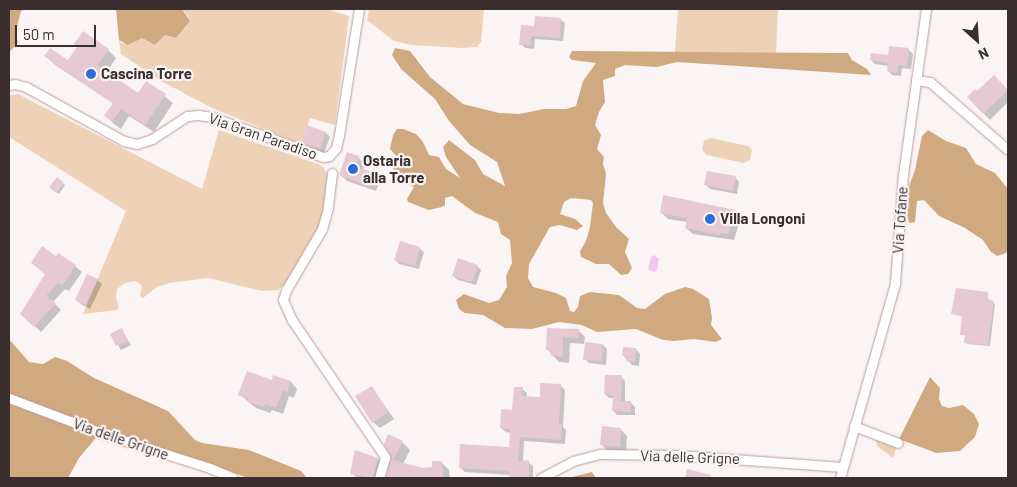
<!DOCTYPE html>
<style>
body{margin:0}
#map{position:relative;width:1017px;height:487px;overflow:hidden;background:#fbf4f4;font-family:Barlow,sans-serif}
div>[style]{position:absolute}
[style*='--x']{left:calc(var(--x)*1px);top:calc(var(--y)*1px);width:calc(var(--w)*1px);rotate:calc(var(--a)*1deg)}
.green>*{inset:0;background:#eed2b7}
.forest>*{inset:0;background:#d1a980}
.water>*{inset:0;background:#f3c6ec}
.shadow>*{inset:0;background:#0003}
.building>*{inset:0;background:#e7c9d3}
.roads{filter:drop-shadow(0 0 1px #ba9c9c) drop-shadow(0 0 1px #ba9c9c)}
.minor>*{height:9px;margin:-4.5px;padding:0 4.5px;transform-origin:4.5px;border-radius:4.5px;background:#fff}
.dots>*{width:14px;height:14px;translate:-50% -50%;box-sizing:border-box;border:2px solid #fbf4f4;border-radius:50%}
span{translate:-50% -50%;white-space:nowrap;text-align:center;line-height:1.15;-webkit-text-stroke:4.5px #fbf4f4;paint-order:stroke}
.poi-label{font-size:15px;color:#3a2e2e;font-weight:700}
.left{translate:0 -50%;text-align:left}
.street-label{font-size:15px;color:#3a2e2e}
.frame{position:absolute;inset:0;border:10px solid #3a2e2e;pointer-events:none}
.north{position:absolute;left:952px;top:15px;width:50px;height:50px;-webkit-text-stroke:4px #fbf4f4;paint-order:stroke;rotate:154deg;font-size:14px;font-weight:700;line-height:20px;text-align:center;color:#3a2e2e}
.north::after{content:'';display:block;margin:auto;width:18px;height:22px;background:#3a2e2e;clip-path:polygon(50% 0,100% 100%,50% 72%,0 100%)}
.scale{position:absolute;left:15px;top:25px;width:81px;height:22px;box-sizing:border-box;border:2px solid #3a2e2e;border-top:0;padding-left:6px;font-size:15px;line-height:18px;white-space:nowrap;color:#3a2e2e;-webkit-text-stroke:4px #fbf4f4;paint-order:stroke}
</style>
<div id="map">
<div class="green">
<div style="clip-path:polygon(182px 9px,326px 9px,349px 16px,335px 125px,310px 118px,301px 144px,210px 107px,161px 81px,121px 54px,119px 40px,121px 43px,131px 44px,136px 39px,142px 38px,155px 45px,165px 35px,176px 38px,186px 26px,189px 17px)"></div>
<div style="clip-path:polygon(369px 9px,484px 9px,481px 42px,477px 47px,462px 48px,411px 45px,394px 41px,367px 20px)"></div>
<div style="clip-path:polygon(678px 9px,778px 9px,776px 53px,675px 52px)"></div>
<div style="clip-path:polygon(18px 94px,202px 189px,219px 130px,318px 164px,323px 167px,329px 177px,320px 229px,286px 283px,278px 290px,262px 291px,208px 278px,169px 283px,157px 287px,143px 298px,140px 296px,142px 286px,136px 281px,125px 283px,117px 289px,116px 297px,119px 308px,117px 310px,83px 314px,126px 211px,9px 137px,9px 95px)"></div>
<div style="clip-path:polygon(711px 138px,748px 146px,752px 150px,750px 160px,744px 163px,706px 155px,702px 149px,704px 141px)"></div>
<div style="clip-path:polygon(879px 440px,895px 447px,897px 446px,893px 458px,877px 446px,876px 441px)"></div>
</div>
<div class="forest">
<div style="clip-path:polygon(9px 9px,27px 9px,21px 11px,15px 35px,18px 42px,9px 53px)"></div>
<div style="clip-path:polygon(116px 9px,182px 9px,190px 21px,176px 38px,165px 35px,155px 45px,142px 38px,128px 45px,119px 40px)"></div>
<div style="clip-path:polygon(395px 48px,410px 51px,430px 77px,463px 104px,499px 113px,519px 114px,544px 109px,566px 109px,576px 106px,583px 81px,596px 63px,572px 60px,569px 57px,572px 51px,848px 53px,852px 60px,867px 69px,871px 75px,677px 62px,657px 67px,625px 65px,615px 69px,615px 76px,603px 80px,605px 102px,599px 112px,595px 125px,601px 135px,597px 149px,604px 157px,603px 164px,606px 174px,603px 203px,606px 213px,616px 227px,629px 239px,625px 252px,632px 268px,628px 274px,621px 275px,609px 264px,596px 264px,581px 257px,580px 251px,586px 241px,590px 227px,593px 203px,591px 200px,571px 198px,564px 202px,560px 214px,575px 219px,583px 226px,577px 230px,560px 225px,550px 227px,529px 264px,528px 278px,533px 287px,556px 293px,566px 298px,570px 311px,574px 312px,578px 307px,580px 296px,590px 292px,619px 295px,637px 308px,645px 309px,665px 294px,685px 287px,693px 289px,709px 299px,712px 318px,711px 325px,722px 339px,716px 342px,694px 339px,673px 341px,663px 340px,636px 329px,597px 332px,582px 325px,559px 322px,532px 329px,505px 328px,483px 315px,465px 313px,459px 309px,456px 300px,464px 294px,489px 303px,499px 300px,507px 287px,506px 276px,512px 263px,510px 240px,501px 234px,498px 222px,475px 213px,452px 196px,445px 198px,445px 205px,442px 207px,429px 210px,408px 202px,407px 199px,414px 187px,396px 177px,392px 171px,399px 159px,390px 149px,393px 135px,397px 129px,403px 129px,416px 134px,423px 142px,429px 155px,439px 157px,446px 169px,460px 178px,446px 157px,443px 147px,449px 140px,475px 160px,483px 174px,505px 186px,497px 162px,470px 145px,449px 121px,435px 99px,401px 69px,392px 55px)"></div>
<div style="clip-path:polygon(928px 130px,946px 141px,966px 148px,976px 164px,995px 173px,1008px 189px,1008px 251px,1004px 254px,997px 256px,991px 252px,983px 240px,965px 228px,939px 216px,924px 200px,917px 201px,915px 222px,909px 223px,906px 210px,908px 189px,915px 170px,922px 136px)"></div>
<div style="clip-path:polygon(9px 339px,29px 362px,43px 364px,55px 357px,67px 361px,94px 378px,168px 411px,195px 440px,202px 443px,249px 450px,301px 471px,307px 478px,248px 478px,203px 461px,100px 433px,79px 458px,68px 478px,9px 478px)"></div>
<div style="clip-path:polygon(930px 377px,940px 388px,939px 399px,942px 406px,949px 408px,963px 405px,974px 414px,979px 424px,975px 437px,960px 451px,936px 453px,899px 439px)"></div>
<div style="clip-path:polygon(592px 472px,596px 478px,564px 478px,572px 477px)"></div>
</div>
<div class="water">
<div style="clip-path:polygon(654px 255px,659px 259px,657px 270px,654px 272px,648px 269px,651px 257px)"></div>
</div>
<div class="shadow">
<div style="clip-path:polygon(560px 19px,565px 23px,563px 41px,535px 39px,534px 49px,525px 48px,521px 44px,536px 27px)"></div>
<div style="clip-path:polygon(108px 50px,116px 58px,106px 73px,138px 94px,146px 82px,173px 103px,154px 132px,129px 116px,121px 129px,114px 124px,106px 116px,114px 104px,54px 64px,46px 56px,68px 62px)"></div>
<div style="clip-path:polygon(909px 50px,913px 54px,911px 69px,902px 68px,901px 76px,892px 75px,888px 71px,889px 66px,875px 64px,871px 60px)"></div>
<div style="clip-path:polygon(994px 77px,1008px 91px,1008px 102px,990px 120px,968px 97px,977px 93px)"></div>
<div style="clip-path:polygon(326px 133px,330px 137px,324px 153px,307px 146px,303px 142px)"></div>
<div style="clip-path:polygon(348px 154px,359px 158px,365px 164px,363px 170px,373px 174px,380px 180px,376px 191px,347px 181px,340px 174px)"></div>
<div style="clip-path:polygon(735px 177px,739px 182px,737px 194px,710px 189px,706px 185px)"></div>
<div style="clip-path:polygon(57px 179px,65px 185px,59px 194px,52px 189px)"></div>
<div style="clip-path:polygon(734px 211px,741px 217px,734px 240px,693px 234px,686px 228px,687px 222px,668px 219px,661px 212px)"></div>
<div style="clip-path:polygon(419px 248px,424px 252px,419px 269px,399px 264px,395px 259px)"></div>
<div style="clip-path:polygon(56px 257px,75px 266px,82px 272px,69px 291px,65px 289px,53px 302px,61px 310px,41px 332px,28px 320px,46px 275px,39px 269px)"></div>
<div style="clip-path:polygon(477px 266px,481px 270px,476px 285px,458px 280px,453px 276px)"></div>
<div style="clip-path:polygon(97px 280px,102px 284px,90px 309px,81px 304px,76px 300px)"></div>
<div style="clip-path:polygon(987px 293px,989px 301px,995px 304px,990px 346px,967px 344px,966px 336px,961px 334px,963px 317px,953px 313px)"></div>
<div style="clip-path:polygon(548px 329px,578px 330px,585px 337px,584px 344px,603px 345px,607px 349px,606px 365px,589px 363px,585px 359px,586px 344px,570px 343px,569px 363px,559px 362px,547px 349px)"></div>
<div style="clip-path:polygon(122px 330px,131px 345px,121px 350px,112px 335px)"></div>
<div style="clip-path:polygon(636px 349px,640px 354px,639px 366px,632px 365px,623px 355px)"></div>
<div style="clip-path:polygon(274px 377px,291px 382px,297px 389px,294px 398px,289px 396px,283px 414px,272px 410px,270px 413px,256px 408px,239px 394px,273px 381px)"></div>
<div style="clip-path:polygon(621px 377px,625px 381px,625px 402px,631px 403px,635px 407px,635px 415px,617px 415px,613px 410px,614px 398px,609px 398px,605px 394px)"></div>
<div style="clip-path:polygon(560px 385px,565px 390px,563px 427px,566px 430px,565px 444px,524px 441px,523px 462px,528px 462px,533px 466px,533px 478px,511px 478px,510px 475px,465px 472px,460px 467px,510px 448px,511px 433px,506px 432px,501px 428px,514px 412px,522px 389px,527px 393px,526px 398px,541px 398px)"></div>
<div style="clip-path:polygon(371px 387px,394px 419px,380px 428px,373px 422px)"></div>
<div style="clip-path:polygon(620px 429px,627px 436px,626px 453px,608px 451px,602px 445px)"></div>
<div style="clip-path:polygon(402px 442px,410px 450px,403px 464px,422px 469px,433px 468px,441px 462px,449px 470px,450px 478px,386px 478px,392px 458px)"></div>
<div style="clip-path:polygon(378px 459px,386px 468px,384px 478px,357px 478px,352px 473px)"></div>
</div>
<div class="building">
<div style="clip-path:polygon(535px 16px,561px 18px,560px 38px,531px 36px,531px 45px,519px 45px,521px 25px,534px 26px)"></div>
<div style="clip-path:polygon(83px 31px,109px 49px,97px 65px,138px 93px,146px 81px,166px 94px,145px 125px,121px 109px,112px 121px,104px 116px,113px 103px,44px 56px,50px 48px,68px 60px,77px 47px,74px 44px)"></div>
<div style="clip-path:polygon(889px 46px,909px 48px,907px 66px,898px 65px,897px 73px,887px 71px,888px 63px,870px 60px,871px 53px,888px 55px)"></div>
<div style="clip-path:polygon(994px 75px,1008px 90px,983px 114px,967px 97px,975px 89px,977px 91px)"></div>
<div style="clip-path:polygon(307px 125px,326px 132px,320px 149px,301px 143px)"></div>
<div style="clip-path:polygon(347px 152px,359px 156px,356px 166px,374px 173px,369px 186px,339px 175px)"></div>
<div style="clip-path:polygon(707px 171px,736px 176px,733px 191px,704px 185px)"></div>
<div style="clip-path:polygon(57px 177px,64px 183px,56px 193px,49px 187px)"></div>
<div style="clip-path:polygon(663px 195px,735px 210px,728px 234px,720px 233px,720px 235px,685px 228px,687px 218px,660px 213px)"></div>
<div style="clip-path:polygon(400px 241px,420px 247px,415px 266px,394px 260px)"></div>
<div style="clip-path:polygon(42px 246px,56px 256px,58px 253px,76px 265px,62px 286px,58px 283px,46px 296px,56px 303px,34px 327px,20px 314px,45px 274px,31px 263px)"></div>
<div style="clip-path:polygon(458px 258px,478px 265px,472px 282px,452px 276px)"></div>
<div style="clip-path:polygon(87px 274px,98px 279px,86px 305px,75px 300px)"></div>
<div style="clip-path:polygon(956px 288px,988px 292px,988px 299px,994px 301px,988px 345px,964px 343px,965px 335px,960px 335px,962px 316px,951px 314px)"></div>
<div style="clip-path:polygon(122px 328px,128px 341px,116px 346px,110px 334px)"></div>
<div style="clip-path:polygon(547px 328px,579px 329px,578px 338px,563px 337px,563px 357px,551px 356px,549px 350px,546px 350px)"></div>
<div style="clip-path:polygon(585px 342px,603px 344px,602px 361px,583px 360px)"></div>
<div style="clip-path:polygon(623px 347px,636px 348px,635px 362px,626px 361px,627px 356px,622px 356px)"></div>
<div style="clip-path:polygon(247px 371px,272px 380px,273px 375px,291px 381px,287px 392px,283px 390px,276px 408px,265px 404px,264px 407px,248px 402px,249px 399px,238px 395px)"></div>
<div style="clip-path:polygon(605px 375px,622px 375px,621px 401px,631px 401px,631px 412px,612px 411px,613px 395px,604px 394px)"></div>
<div style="clip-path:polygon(540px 383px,561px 384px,559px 424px,562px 424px,561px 440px,520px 437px,518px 461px,529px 460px,529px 478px,509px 478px,509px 471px,459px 468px,460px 444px,509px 447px,510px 429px,500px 428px,501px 409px,512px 410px,514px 387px,523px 387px,522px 396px,540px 397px)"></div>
<div style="clip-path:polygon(372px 386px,388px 412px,372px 423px,355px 396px)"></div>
<div style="clip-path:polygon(602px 426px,621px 428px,620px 447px,600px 445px)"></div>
<div style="clip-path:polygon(388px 434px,403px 441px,393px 460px,422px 468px,432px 467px,432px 461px,442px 461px,443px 478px,385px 478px,391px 458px,384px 444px)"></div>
<div style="clip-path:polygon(355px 450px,378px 458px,373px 478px,350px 474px)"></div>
<div style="clip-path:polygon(687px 469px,711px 475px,710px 478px,685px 478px)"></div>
</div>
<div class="roads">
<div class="minor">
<div style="--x:916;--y:80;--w:14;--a:8"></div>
<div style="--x:930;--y:82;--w:103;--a:41.1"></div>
<div style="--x:9;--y:85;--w:6;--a:-9"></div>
<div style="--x:15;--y:84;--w:11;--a:15"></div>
<div style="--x:26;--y:87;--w:112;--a:28.9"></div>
<div style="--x:124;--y:141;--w:13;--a:13"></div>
<div style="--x:137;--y:144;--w:16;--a:-18"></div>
<div style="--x:152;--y:139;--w:42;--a:-33.3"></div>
<div style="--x:187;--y:116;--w:11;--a:-5"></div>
<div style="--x:198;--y:115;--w:14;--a:8"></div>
<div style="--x:212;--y:117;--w:118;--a:19.8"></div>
<div style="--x:323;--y:157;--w:6;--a:-9"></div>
<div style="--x:329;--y:156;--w:11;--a:-49"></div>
<div style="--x:336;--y:148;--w:13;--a:-77"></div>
<div style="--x:339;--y:135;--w:128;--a:-81"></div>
<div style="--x:332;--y:173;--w:35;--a:97"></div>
<div style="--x:328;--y:208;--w:22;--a:106"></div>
<div style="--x:322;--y:229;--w:71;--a:120.5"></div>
<div style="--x:286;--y:290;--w:10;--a:107"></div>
<div style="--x:283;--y:300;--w:22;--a:66"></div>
<div style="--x:292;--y:320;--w:166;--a:55.8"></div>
<div style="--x:385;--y:457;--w:22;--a:106"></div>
<div style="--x:9;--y:398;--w:105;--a:20.7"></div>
<div style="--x:107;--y:435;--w:108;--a:17.8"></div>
<div style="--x:210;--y:468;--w:25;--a:23"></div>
<div style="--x:854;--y:426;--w:47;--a:21.1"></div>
<div style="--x:541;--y:478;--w:36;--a:-28"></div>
<div style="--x:573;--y:461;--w:28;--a:-15"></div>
<div style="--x:600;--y:454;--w:78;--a:0.7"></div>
<div style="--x:678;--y:455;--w:165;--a:4.2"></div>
<div style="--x:840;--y:478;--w:203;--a:-74.2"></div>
<div style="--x:895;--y:283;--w:108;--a:-85.8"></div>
<div style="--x:903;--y:175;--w:168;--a:-82.1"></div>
</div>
</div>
<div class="dots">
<div style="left:91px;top:74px;background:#2c6dda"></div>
<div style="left:353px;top:169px;background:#2c6dda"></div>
<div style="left:710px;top:219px;background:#2c6dda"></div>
</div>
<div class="poi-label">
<span class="left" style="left:101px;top:74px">Cascina Torre</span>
<span class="left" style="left:363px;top:169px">Ostaria<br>alla Torre</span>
<span class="left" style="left:720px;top:219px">Villa Longoni</span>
</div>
<div class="street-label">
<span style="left:263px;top:136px;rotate:19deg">Via Gran Paradiso</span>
<span style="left:900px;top:220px;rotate:-86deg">Via Tofane</span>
<span style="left:121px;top:439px;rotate:19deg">Via delle Grigne</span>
<span style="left:690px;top:457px;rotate:2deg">Via delle Grigne</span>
</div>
<div class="frame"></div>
<div class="north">N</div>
<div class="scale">50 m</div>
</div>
